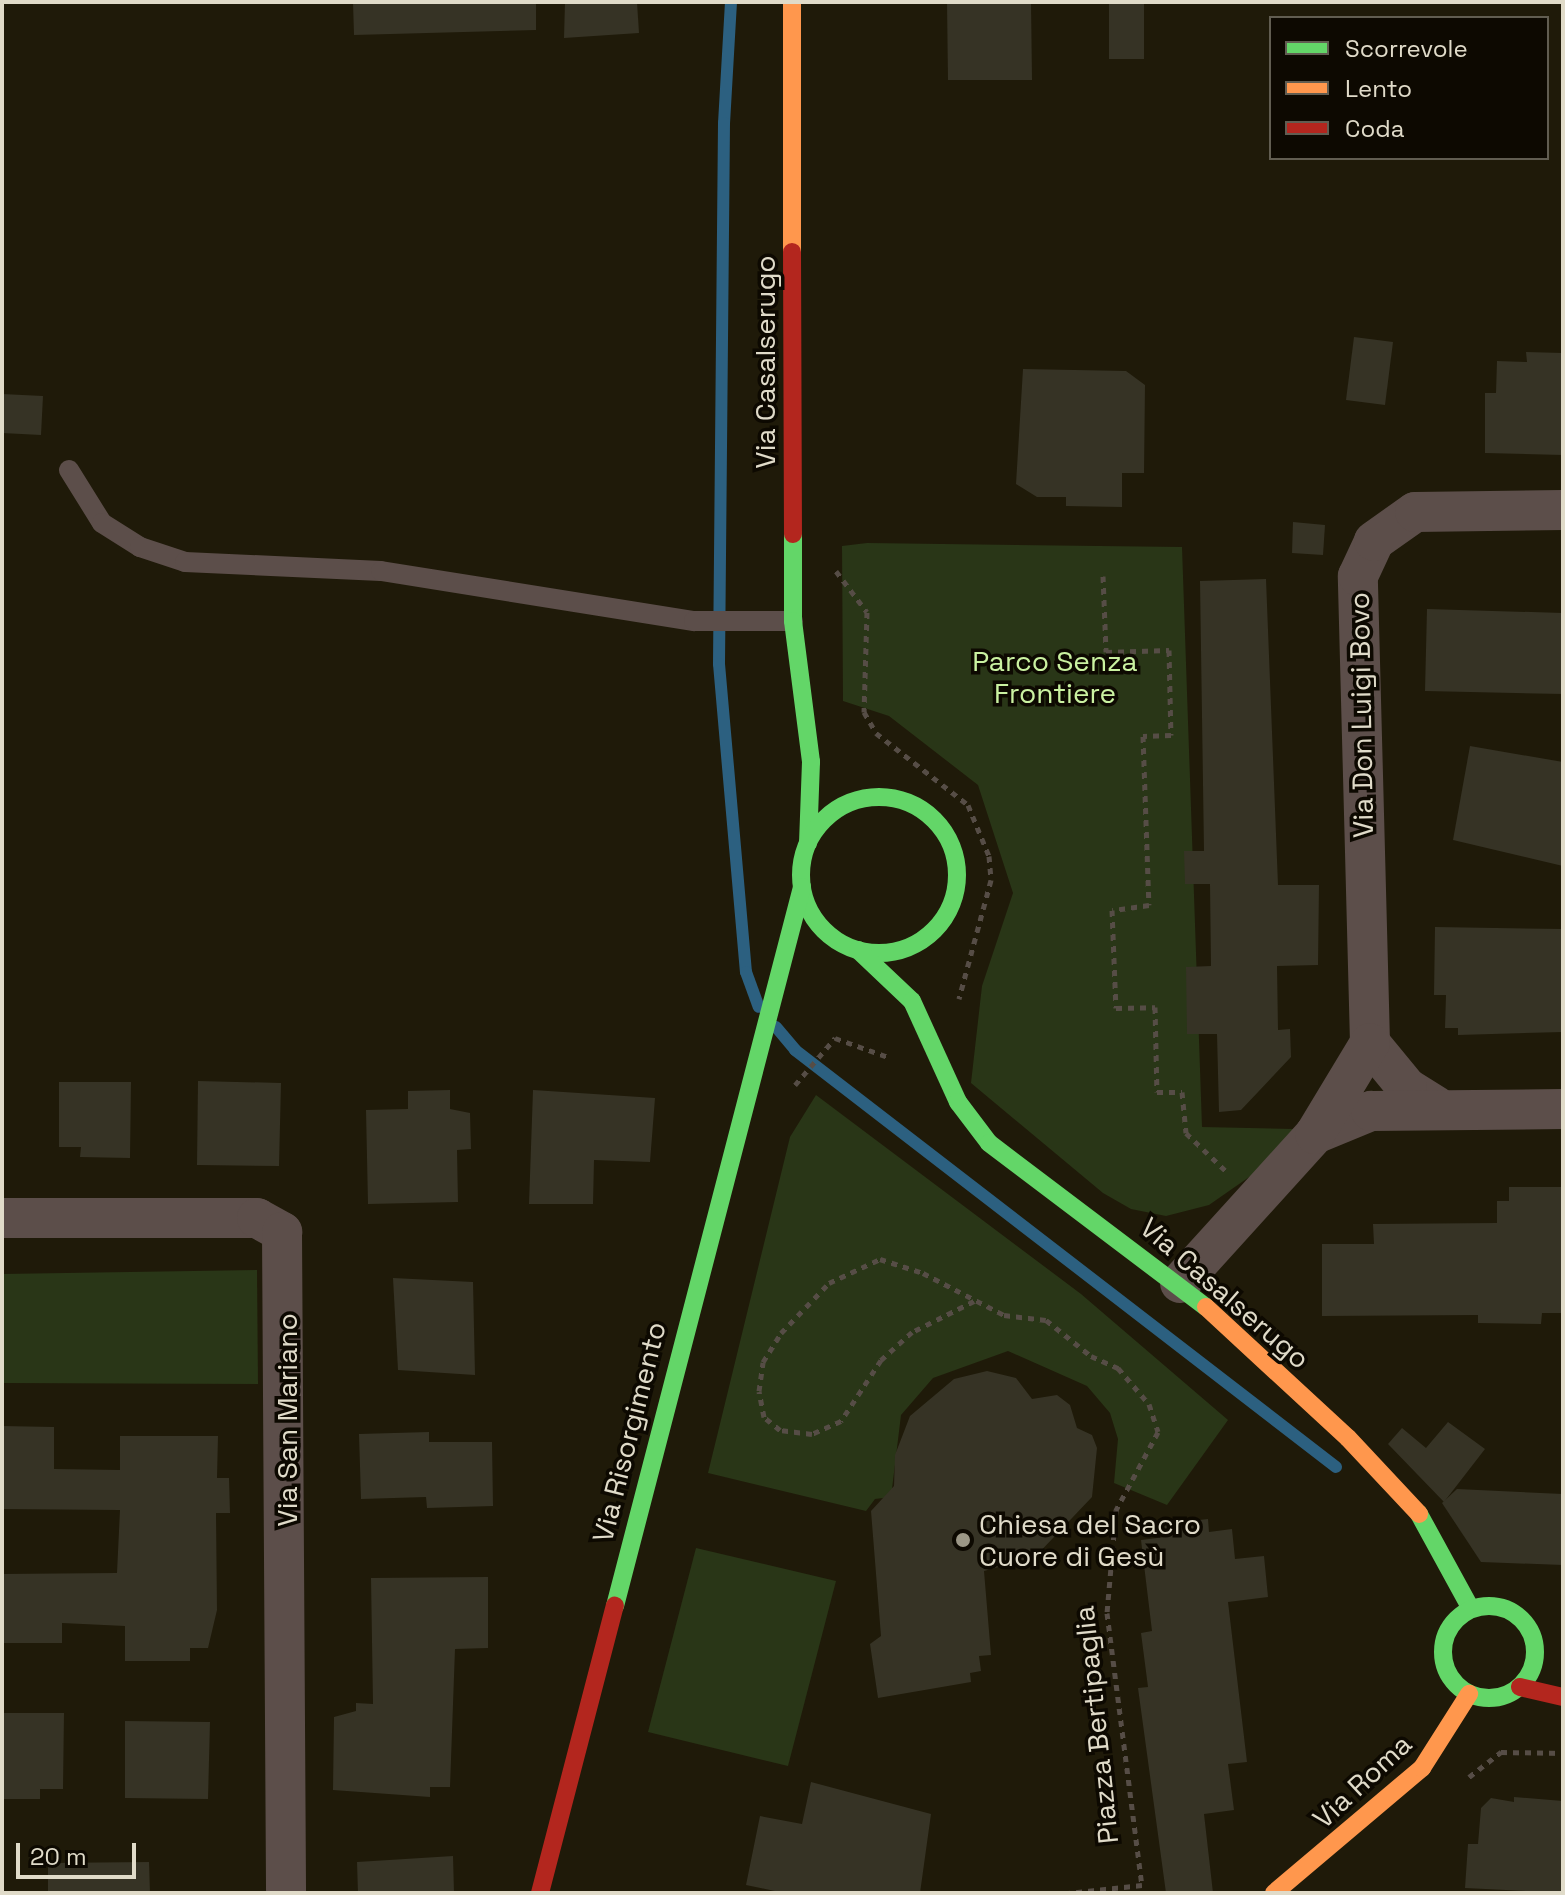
<!DOCTYPE html>
<meta charset="utf-8">
<style>
body{margin:0}
#map{position:relative;width:1565px;height:1895px;overflow:hidden;background:#1f1a09;font-family:"Space Grotesk",sans-serif}
div>[style]{position:absolute}
[style*='--x']{left:calc(var(--x)*1px);top:calc(var(--y)*1px);width:calc(var(--w)*1px);rotate:calc(var(--a)*1deg)}
.green>*{inset:0;background:#293617}
.stream>*{height:12px;margin:-6px;padding:0 6px;transform-origin:6px;border-radius:6px;background:#2c6080}
.building>*{inset:0;background:#363325}
.path>*{height:5px;margin-top:-2.5px;transform-origin:0;background:repeating-linear-gradient(90deg,#564d46 0 6px,transparent 0 12px)}
.lane>*{height:20px;margin:-10px;padding:0 10px;transform-origin:10px;border-radius:10px;background:#5c4e4a}
.street>*{height:40px;margin:-20px;padding:0 20px;transform-origin:20px;border-radius:20px;background:#5c4e4a}
.fast>*{height:18px;margin:-9px;padding:0 9px;transform-origin:9px;border-radius:9px;background:#63d668}
.fast>.ring{margin:-9px;padding:0;box-sizing:content-box;background:none;border:18px solid #63d668;border-radius:50%}
.slow>*{height:18px;margin:-9px;padding:0 9px;transform-origin:9px;border-radius:9px;background:#ff974d}
.jam>*{height:18px;margin:-9px;padding:0 9px;transform-origin:9px;border-radius:9px;background:#b3261e}
.dots>*{width:22px;height:22px;translate:-50% -50%;box-sizing:border-box;border:4px solid #0d0901;border-radius:50%}
span{translate:-50% -50%;white-space:nowrap;text-align:center;line-height:1.15;-webkit-text-stroke:7px #0d0901;paint-order:stroke}
.street-label{font-size:28px;color:#e0dbc9}
.park-label{font-size:28px;color:#caf2a1}
.poi-label{font-size:28px;color:#e0dbc9}
.left{translate:0 -50%;text-align:left}
.frame{position:absolute;inset:0;border:4px solid #e0dbc9;pointer-events:none}
.legend{position:absolute;left:1269px;top:16px;width:280px;height:144px;box-sizing:border-box;background:#0d0901;border:2px solid #615d51;margin:0;padding:10px 14px;list-style:none;font-size:24px;color:#e0dbc9}
.legend li{display:flex;align-items:center;gap:16px;height:40px}
.legend b{width:40px;border:2px solid #615d51}
.scale{position:absolute;left:16px;top:1843px;width:120px;height:36px;box-sizing:border-box;border:4px solid #e0dbc9;border-top:0;padding-left:10px;font-size:24px;line-height:28px;white-space:nowrap;color:#e0dbc9;-webkit-text-stroke:6px #0d0901;paint-order:stroke}
</style>
<div id="map">
<div class="green">
<div style="clip-path:polygon(867px 543px,1182px 547px,1202px 1127px,1294px 1129px,1252px 1175px,1209px 1205px,1166px 1216px,1131px 1209px,1103px 1193px,971px 1083px,982px 986px,1013px 893px,978px 785px,889px 716px,843px 701px,842px 546px)"></div>
<div style="clip-path:polygon(816px 1095px,1081px 1294px,1228px 1420px,1167px 1505px,1114px 1483px,1118px 1439px,1110px 1413px,1087px 1386px,1008px 1351px,933px 1378px,901px 1415px,891px 1497px,875px 1499px,866px 1511px,708px 1473px,790px 1137px)"></div>
<div style="clip-path:polygon(257px 1270px,258px 1384px,2px 1383px,2px 1274px)"></div>
<div style="clip-path:polygon(696px 1548px,836px 1581px,788px 1766px,648px 1732px)"></div>
</div>
<div class="stream">
<div style="--x:731;--y:2;--w:121;--a:93.3"></div>
<div style="--x:724;--y:123;--w:541;--a:90.53"></div>
<div style="--x:719;--y:664;--w:309;--a:85"></div>
<div style="--x:746;--y:972;--w:37;--a:70"></div>
<div style="--x:776;--y:1027;--w:30;--a:50"></div>
<div style="--x:795;--y:1050;--w:683;--a:37.62"></div>
</div>
<div class="building">
<div style="clip-path:polygon(353px 2px,536px 2px,536px 30px,354px 35px)"></div>
<div style="clip-path:polygon(565px 2px,637px 2px,639px 33px,564px 38px)"></div>
<div style="clip-path:polygon(947px 2px,1031px 2px,1032px 80px,948px 80px)"></div>
<div style="clip-path:polygon(1109px 2px,1144px 2px,1144px 59px,1109px 59px)"></div>
<div style="clip-path:polygon(1354px 337px,1393px 342px,1385px 405px,1346px 400px)"></div>
<div style="clip-path:polygon(1526px 352px,1563px 353px,1563px 455px,1485px 453px,1485px 393px,1496px 393px,1497px 361px,1527px 362px)"></div>
<div style="clip-path:polygon(1023px 369px,1126px 371px,1145px 385px,1144px 473px,1122px 473px,1122px 507px,1066px 506px,1066px 497px,1037px 497px,1016px 484px)"></div>
<div style="clip-path:polygon(2px 394px,43px 396px,41px 435px,2px 433px)"></div>
<div style="clip-path:polygon(1293px 522px,1325px 525px,1323px 555px,1292px 553px)"></div>
<div style="clip-path:polygon(1266px 579px,1278px 885px,1319px 885px,1318px 965px,1277px 966px,1278px 1030px,1290px 1029px,1291px 1057px,1241px 1110px,1219px 1112px,1217px 1034px,1187px 1034px,1186px 967px,1211px 966px,1210px 884px,1185px 884px,1184px 851px,1204px 851px,1200px 581px)"></div>
<div style="clip-path:polygon(1427px 609px,1563px 613px,1563px 694px,1425px 691px)"></div>
<div style="clip-path:polygon(1470px 746px,1563px 762px,1563px 866px,1453px 840px)"></div>
<div style="clip-path:polygon(1435px 927px,1563px 929px,1563px 1032px,1458px 1035px,1458px 1028px,1445px 1028px,1446px 995px,1434px 995px)"></div>
<div style="clip-path:polygon(198px 1081px,281px 1083px,279px 1166px,197px 1165px)"></div>
<div style="clip-path:polygon(59px 1082px,131px 1082px,130px 1158px,80px 1157px,81px 1147px,59px 1147px)"></div>
<div style="clip-path:polygon(450px 1090px,450px 1109px,470px 1113px,471px 1149px,457px 1150px,458px 1202px,368px 1204px,366px 1110px,408px 1109px,408px 1091px)"></div>
<div style="clip-path:polygon(533px 1090px,655px 1098px,650px 1162px,594px 1160px,593px 1204px,529px 1204px)"></div>
<div style="clip-path:polygon(1509px 1187px,1563px 1187px,1563px 1313px,1542px 1313px,1541px 1324px,1478px 1323px,1478px 1315px,1322px 1316px,1322px 1244px,1374px 1244px,1373px 1224px,1497px 1223px,1497px 1201px,1509px 1201px)"></div>
<div style="clip-path:polygon(393px 1278px,473px 1282px,475px 1375px,398px 1370px)"></div>
<div style="clip-path:polygon(987px 1371px,1016px 1378px,1032px 1399px,1057px 1395px,1070px 1405px,1077px 1428px,1092px 1435px,1097px 1448px,1092px 1497px,1035px 1557px,984px 1571px,991px 1655px,979px 1656px,981px 1671px,970px 1673px,971px 1682px,878px 1698px,870px 1644px,881px 1636px,871px 1511px,894px 1486px,895px 1455px,910px 1416px,954px 1379px)"></div>
<div style="clip-path:polygon(1448px 1422px,1485px 1449px,1444px 1502px,1388px 1444px,1402px 1428px,1426px 1448px)"></div>
<div style="clip-path:polygon(2px 1426px,54px 1427px,54px 1469px,120px 1470px,120px 1436px,218px 1436px,217px 1478px,229px 1478px,230px 1513px,216px 1513px,217px 1610px,208px 1648px,190px 1648px,190px 1661px,125px 1661px,125px 1626px,62px 1623px,62px 1643px,2px 1643px,2px 1574px,117px 1573px,120px 1510px,2px 1509px)"></div>
<div style="clip-path:polygon(429px 1432px,429px 1442px,492px 1442px,493px 1506px,427px 1508px,426px 1497px,361px 1499px,359px 1434px)"></div>
<div style="clip-path:polygon(1457px 1489px,1563px 1494px,1563px 1565px,1481px 1562px,1442px 1503px)"></div>
<div style="clip-path:polygon(1208px 1519px,1209px 1532px,1232px 1529px,1235px 1559px,1264px 1556px,1268px 1597px,1228px 1602px,1247px 1762px,1228px 1764px,1234px 1810px,1204px 1814px,1213px 1893px,1166px 1893px,1138px 1688px,1148px 1687px,1141px 1633px,1152px 1631px,1141px 1540px,1165px 1537px,1164px 1524px)"></div>
<div style="clip-path:polygon(488px 1577px,488px 1648px,455px 1649px,450px 1787px,430px 1787px,430px 1797px,333px 1790px,334px 1717px,356px 1711px,356px 1703px,373px 1704px,371px 1578px)"></div>
<div style="clip-path:polygon(2px 1713px,64px 1713px,63px 1789px,40px 1789px,40px 1799px,2px 1799px)"></div>
<div style="clip-path:polygon(125px 1721px,210px 1722px,208px 1799px,125px 1798px)"></div>
<div style="clip-path:polygon(811px 1782px,931px 1814px,920px 1893px,784px 1893px,746px 1885px,760px 1816px,802px 1824px)"></div>
<div style="clip-path:polygon(1514px 1797px,1563px 1801px,1563px 1893px,1465px 1888px,1468px 1844px,1478px 1844px,1481px 1808px,1491px 1798px,1514px 1802px)"></div>
<div style="clip-path:polygon(453px 1856px,454px 1893px,358px 1893px,357px 1862px)"></div>
<div style="clip-path:polygon(149px 1862px,150px 1893px,48px 1893px,48px 1863px)"></div>
</div>
<div class="path">
<div style="--x:836;--y:571;--w:51;--a:52.9"></div>
<div style="--x:867;--y:612;--w:100;--a:91.7"></div>
<div style="--x:864;--y:712;--w:24;--a:60"></div>
<div style="--x:876;--y:733;--w:117;--a:38"></div>
<div style="--x:968;--y:805;--w:55;--a:67.6"></div>
<div style="--x:989;--y:856;--w:24;--a:85"></div>
<div style="--x:991;--y:880;--w:123;--a:105.1"></div>
<div style="--x:1103;--y:576;--w:76;--a:87.7"></div>
<div style="--x:1106;--y:652;--w:63;--a:-1.8"></div>
<div style="--x:1169;--y:650;--w:85;--a:88.7"></div>
<div style="--x:1171;--y:735;--w:28;--a:178"></div>
<div style="--x:1143;--y:736;--w:169;--a:88"></div>
<div style="--x:1149;--y:905;--w:37;--a:172"></div>
<div style="--x:1112;--y:910;--w:98;--a:87.7"></div>
<div style="--x:1116;--y:1008;--w:39;--a:-1"></div>
<div style="--x:1155;--y:1007;--w:85;--a:88.7"></div>
<div style="--x:1157;--y:1092;--w:25;--a:0"></div>
<div style="--x:1182;--y:1092;--w:41;--a:84.4"></div>
<div style="--x:1186;--y:1133;--w:58;--a:43.6"></div>
<div style="--x:795;--y:1085;--w:62;--a:-49.6"></div>
<div style="--x:835;--y:1038;--w:59;--a:19.7"></div>
<div style="--x:974;--y:1301;--w:69;--a:153.4"></div>
<div style="--x:912;--y:1332;--w:42;--a:137.9"></div>
<div style="--x:881;--y:1360;--w:73;--a:123.3"></div>
<div style="--x:841;--y:1421;--w:32;--a:156"></div>
<div style="--x:812;--y:1434;--w:32;--a:-173"></div>
<div style="--x:780;--y:1430;--w:21;--a:-141"></div>
<div style="--x:764;--y:1417;--w:26;--a:-101"></div>
<div style="--x:759;--y:1391;--w:29;--a:-82"></div>
<div style="--x:763;--y:1362;--w:34;--a:-58"></div>
<div style="--x:781;--y:1333;--w:69;--a:-46.2"></div>
<div style="--x:829;--y:1283;--w:56;--a:-25.2"></div>
<div style="--x:880;--y:1259;--w:45;--a:18"></div>
<div style="--x:923;--y:1273;--w:91;--a:27.4"></div>
<div style="--x:1004;--y:1315;--w:42;--a:6.8"></div>
<div style="--x:1046;--y:1320;--w:58;--a:38.7"></div>
<div style="--x:1091;--y:1356;--w:30;--a:24"></div>
<div style="--x:1118;--y:1368;--w:48;--a:49.3"></div>
<div style="--x:1149;--y:1404;--w:29;--a:72"></div>
<div style="--x:1158;--y:1432;--w:89;--a:118.3"></div>
<div style="--x:1116;--y:1510;--w:103;--a:95"></div>
<div style="--x:1107;--y:1613;--w:274;--a:82.7"></div>
<div style="--x:1142;--y:1885;--w:74;--a:173.8"></div>
<div style="--x:1469;--y:1777;--w:41;--a:-38"></div>
<div style="--x:1501;--y:1752;--w:62;--a:0.9"></div>
</div>
<div class="lane">
<div style="--x:69;--y:470;--w:62;--a:58.1"></div>
<div style="--x:102;--y:523;--w:45;--a:32.3"></div>
<div style="--x:140;--y:547;--w:47;--a:18.4"></div>
<div style="--x:185;--y:562;--w:196;--a:2.6"></div>
<div style="--x:381;--y:571;--w:317;--a:9.1"></div>
<div style="--x:694;--y:621;--w:99;--a:0"></div>
</div>
<div class="street">
<div style="--x:1436;--y:1106;--w:34;--a:-148"></div>
<div style="--x:1407;--y:1088;--w:58;--a:-129.4"></div>
<div style="--x:1370;--y:1043;--w:467;--a:-91.5"></div>
<div style="--x:1358;--y:576;--w:38;--a:-65"></div>
<div style="--x:1374;--y:541;--w:50;--a:-35.3"></div>
<div style="--x:1415;--y:512;--w:148;--a:-0.8"></div>
<div style="--x:1315;--y:1134;--w:61;--a:-22.3"></div>
<div style="--x:1371;--y:1111;--w:192;--a:-0.6"></div>
<div style="--x:2;--y:1218;--w:255;--a:0"></div>
<div style="--x:257;--y:1218;--w:29;--a:29"></div>
<div style="--x:282;--y:1232;--w:661;--a:89.65"></div>
<div style="--x:1180;--y:1283;--w:201;--a:-47.8"></div>
<div style="--x:1315;--y:1134;--w:106;--a:-58.9"></div>
</div>
<div class="fast">
<div style="--x:793;--y:534;--w:87;--a:90"></div>
<div style="--x:793;--y:621;--w:142;--a:82.7"></div>
<div style="--x:811;--y:762;--w:81;--a:92.1"></div>
<div class="ring" style="left:801px;top:797px;width:138px;height:138px"></div>
<div style="--x:858;--y:950;--w:74;--a:43.4"></div>
<div style="--x:912;--y:1001;--w:111;--a:65.5"></div>
<div style="--x:958;--y:1102;--w:51;--a:52.9"></div>
<div style="--x:989;--y:1143;--w:272;--a:37.1"></div>
<div style="--x:1419;--y:1514;--w:108;--a:61.3"></div>
<div class="ring" style="left:1443px;top:1606px;width:74px;height:74px"></div>
<div style="--x:615;--y:1606;--w:743;--a:-75.42"></div>
</div>
<div class="slow">
<div style="--x:792;--y:2;--w:250;--a:90"></div>
<div style="--x:1206;--y:1307;--w:193;--a:42.7"></div>
<div style="--x:1348;--y:1438;--w:104;--a:46.9"></div>
<div style="--x:1274;--y:1893;--w:194;--a:-40.2"></div>
<div style="--x:1422;--y:1768;--w:88;--a:-57.6"></div>
</div>
<div class="jam">
<div style="--x:792;--y:252;--w:282;--a:89.8"></div>
<div style="--x:1520;--y:1687;--w:44;--a:13.1"></div>
<div style="--x:540;--y:1893;--w:297;--a:-75.4"></div>
</div>
<div class="dots">
<div style="left:963px;top:1540px;background:#9c9786"></div>
</div>
<div class="street-label">
<span style="left:765px;top:362px;rotate:-90deg">Via Casalserugo</span>
<span style="left:1361px;top:715px;rotate:-91deg">Via Don Luigi Bovo</span>
<span style="left:1225px;top:1293px;rotate:41deg">Via Casalserugo</span>
<span style="left:287px;top:1420px;rotate:-90deg">Via San Mariano</span>
<span style="left:629px;top:1432px;rotate:-76deg">Via Risorgimento</span>
<span style="left:1096px;top:1725px;rotate:-96deg">Piazza Bertipaglia</span>
<span style="left:1362px;top:1781px;rotate:-43deg">Via Roma</span>
</div>
<div class="park-label">
<span style="left:1055px;top:677px">Parco Senza<br>Frontiere</span>
</div>
<div class="poi-label">
<span class="left" style="left:979px;top:1540px">Chiesa del Sacro<br>Cuore di Gesù</span>
</div>
<div class="frame"></div>
<ul class="legend">
<li><b style="height:10px;background:#63d668"></b>Scorrevole</li>
<li><b style="height:10px;background:#ff974d"></b>Lento</li>
<li><b style="height:10px;background:#b3261e"></b>Coda</li>
</ul>
<div class="scale">20 m</div>
</div>
